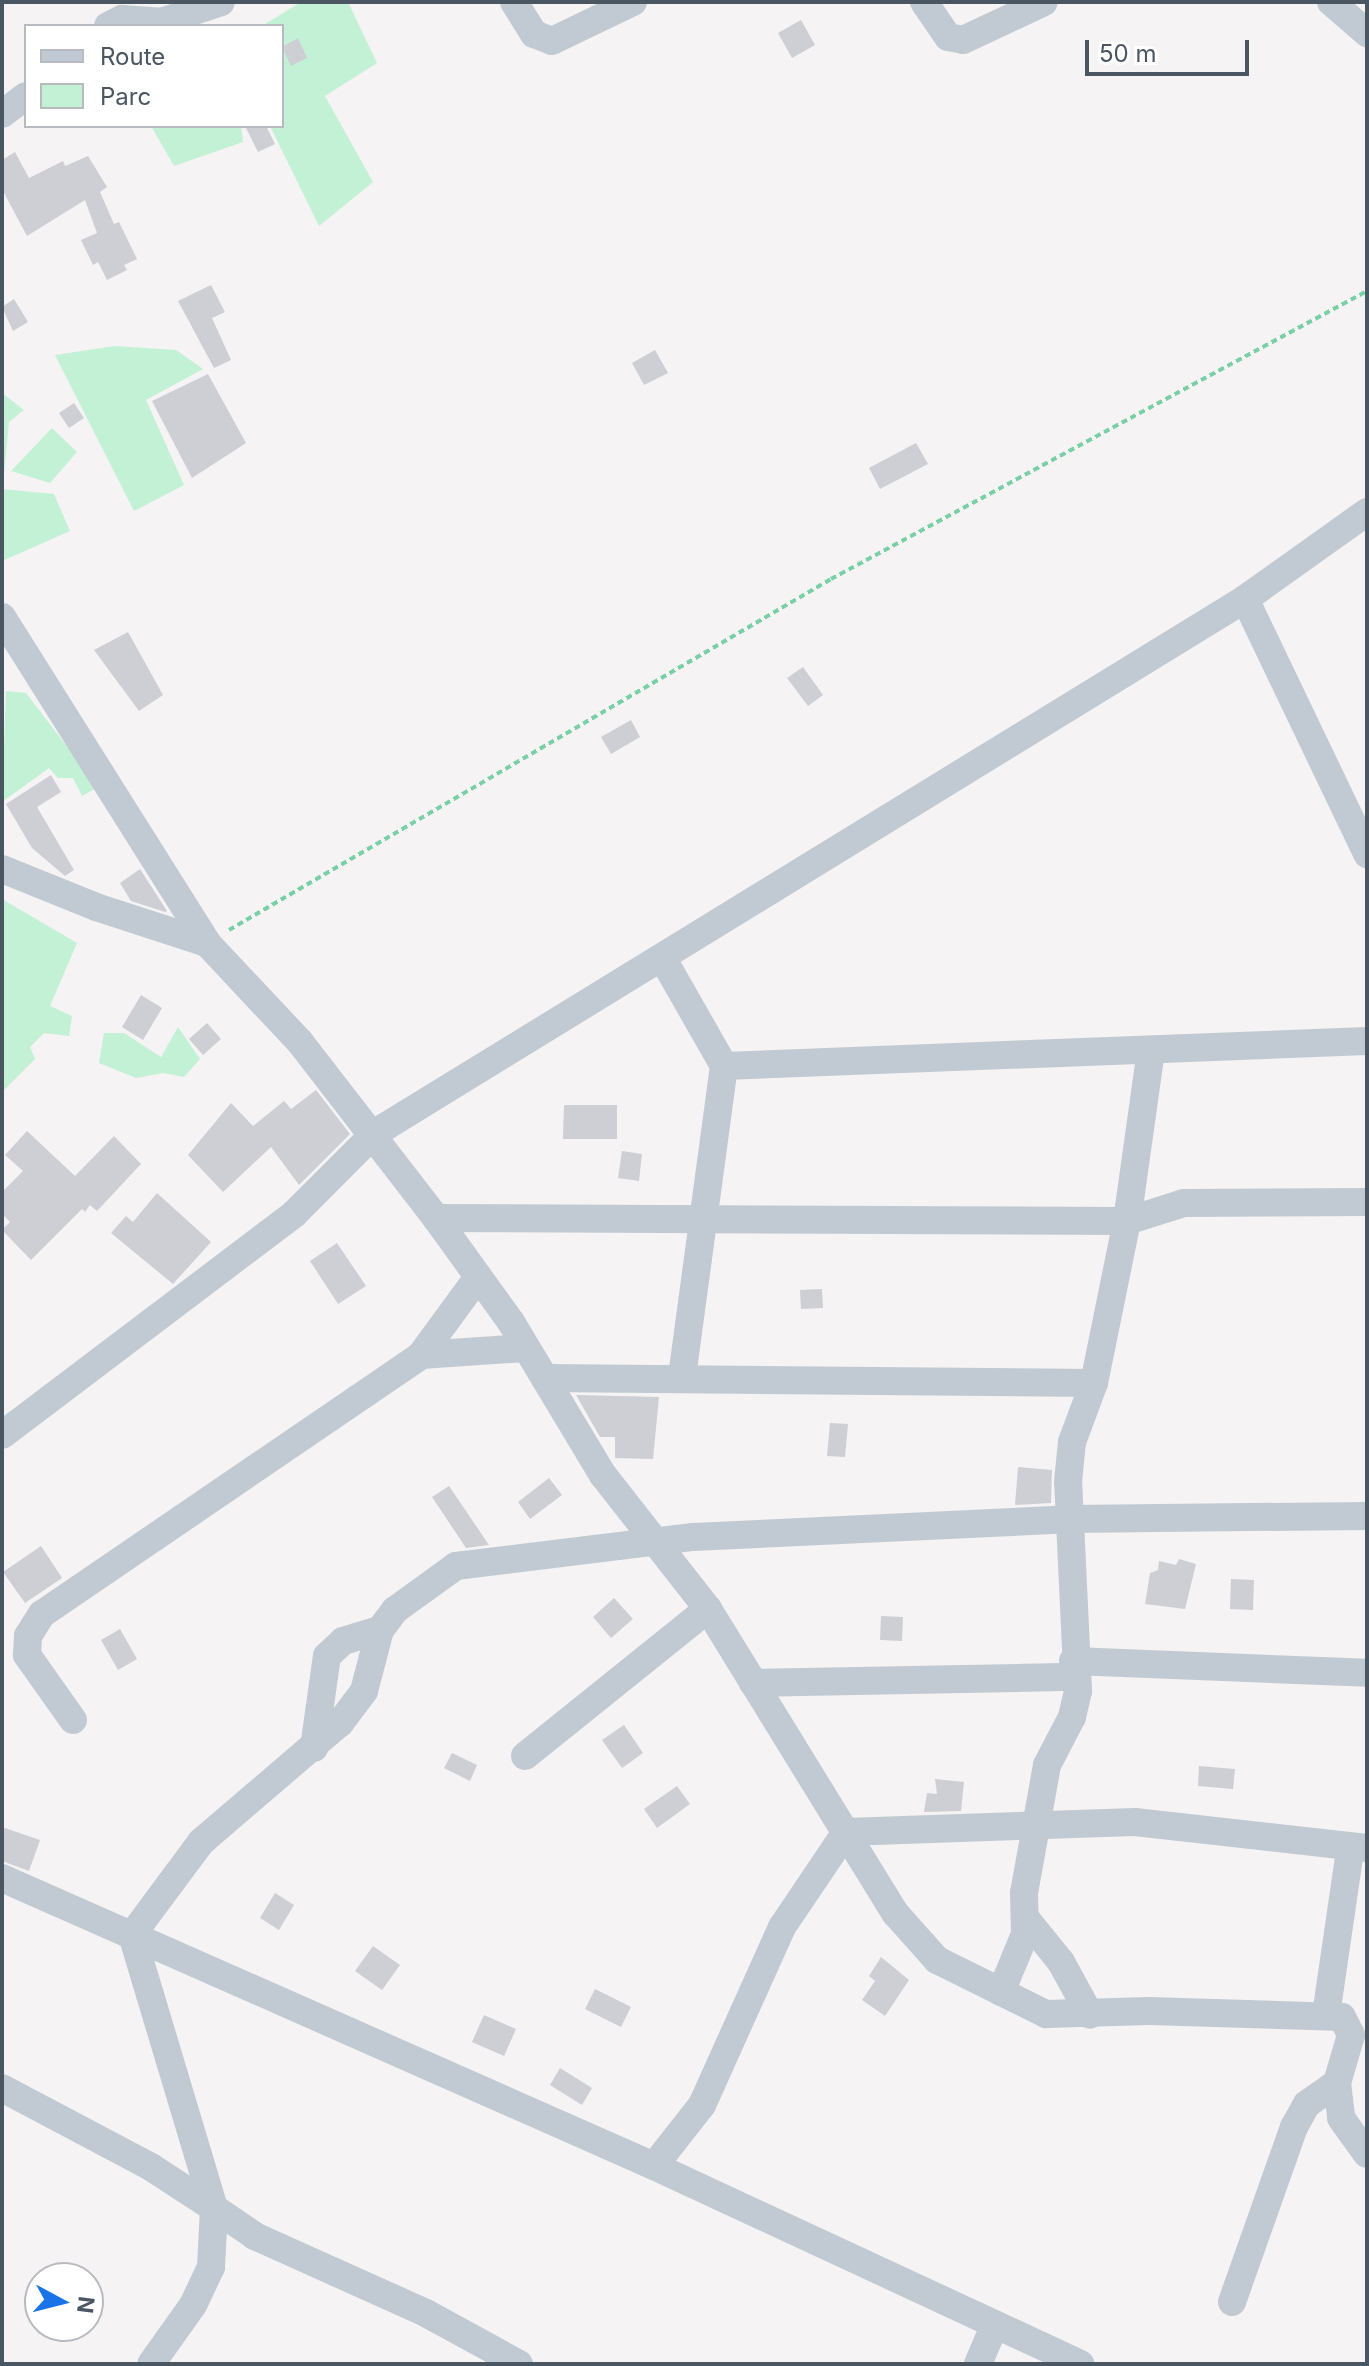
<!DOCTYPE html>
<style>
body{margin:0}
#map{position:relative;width:1369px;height:2366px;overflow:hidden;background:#f5f3f3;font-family:Inter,sans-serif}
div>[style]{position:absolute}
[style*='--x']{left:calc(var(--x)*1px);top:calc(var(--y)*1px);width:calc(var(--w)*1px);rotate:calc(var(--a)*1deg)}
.green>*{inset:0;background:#c3f1d5}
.building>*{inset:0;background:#cdcfd5}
.path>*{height:4px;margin-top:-2px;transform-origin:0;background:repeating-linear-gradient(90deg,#7ad0a6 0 6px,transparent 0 10px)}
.minor>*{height:28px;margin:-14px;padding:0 14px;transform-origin:14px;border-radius:14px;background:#c1cad2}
span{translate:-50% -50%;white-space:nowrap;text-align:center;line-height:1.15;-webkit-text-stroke:8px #fff;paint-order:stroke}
.frame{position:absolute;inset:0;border:4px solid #4a5661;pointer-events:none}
.legend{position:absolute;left:24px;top:24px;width:260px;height:104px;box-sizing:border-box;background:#fff;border:2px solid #b7bbc0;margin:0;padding:10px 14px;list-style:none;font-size:24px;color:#4a5661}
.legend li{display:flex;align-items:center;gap:16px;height:40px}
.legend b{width:40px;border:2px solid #b7bbc0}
.north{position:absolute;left:24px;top:2262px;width:80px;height:80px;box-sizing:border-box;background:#fff;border:2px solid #b7bbc0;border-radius:50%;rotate:97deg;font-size:22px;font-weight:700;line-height:32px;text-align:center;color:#4a5661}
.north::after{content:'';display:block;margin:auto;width:28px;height:36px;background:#1a73e8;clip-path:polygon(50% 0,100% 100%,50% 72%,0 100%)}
.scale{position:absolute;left:1085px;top:40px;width:164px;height:36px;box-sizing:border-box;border:4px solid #4a5661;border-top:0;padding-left:10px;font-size:24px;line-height:28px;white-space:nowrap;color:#4a5661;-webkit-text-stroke:6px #fff;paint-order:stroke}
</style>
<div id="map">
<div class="green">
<div style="clip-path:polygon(301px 2px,348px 2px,377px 63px,325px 96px,373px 182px,319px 226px,270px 126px,282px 126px,282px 26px,262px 26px)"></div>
<div style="clip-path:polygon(151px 126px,241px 126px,243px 142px,174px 166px)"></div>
<div style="clip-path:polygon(115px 346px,176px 350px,203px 369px,146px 400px,184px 485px,134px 511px,55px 355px)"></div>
<div style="clip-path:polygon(2px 393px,24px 410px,9px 422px,4px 474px)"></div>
<div style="clip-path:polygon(52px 428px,77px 452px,50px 483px,11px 471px)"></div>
<div style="clip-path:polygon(2px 489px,54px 494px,70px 531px,2px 561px)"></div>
<div style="clip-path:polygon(6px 691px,26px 693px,98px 787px,82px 796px,73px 778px,58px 778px,49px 768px,2px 802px)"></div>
<div style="clip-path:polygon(2px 899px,77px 943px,50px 1006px,72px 1016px,69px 1036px,44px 1033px,30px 1047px,35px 1059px,2px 1092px)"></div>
<div style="clip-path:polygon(178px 1027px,200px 1059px,184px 1077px,163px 1073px,136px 1078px,99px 1063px,104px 1033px,124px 1033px,161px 1057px)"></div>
</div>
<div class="building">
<div style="clip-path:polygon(801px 20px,815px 45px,792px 58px,778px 33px)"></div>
<div style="clip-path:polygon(298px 38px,307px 58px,291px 66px,282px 47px)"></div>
<div style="clip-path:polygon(245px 126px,266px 126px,275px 144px,258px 152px)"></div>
<div style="clip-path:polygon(15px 152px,29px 178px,63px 161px,65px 166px,88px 156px,107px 187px,100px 192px,114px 224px,119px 222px,137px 259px,124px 265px,127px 270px,107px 280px,98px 262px,93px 265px,81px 240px,97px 233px,85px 200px,27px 236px,2px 189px,2px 160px)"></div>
<div style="clip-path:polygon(211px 285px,225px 312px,212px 318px,231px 360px,214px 368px,178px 301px)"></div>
<div style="clip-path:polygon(14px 299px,28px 322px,13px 331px,2px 307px)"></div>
<div style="clip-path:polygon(655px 350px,668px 373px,644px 385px,632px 363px)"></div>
<div style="clip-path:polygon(208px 374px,246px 443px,192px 478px,152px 401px)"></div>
<div style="clip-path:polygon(74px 403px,84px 418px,69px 428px,59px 413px)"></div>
<div style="clip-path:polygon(916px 443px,928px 464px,880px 489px,869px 468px)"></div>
<div style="clip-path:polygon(128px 632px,163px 695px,139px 711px,94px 650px)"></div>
<div style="clip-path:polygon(803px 667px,823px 695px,808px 706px,787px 678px)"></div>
<div style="clip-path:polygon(631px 720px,640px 737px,611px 754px,601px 737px)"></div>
<div style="clip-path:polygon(51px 775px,61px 792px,37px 807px,74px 870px,65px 876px,32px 848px,6px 804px)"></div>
<div style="clip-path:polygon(140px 869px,167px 911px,165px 912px,131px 901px,120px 883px)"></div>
<div style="clip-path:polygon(141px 995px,162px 1008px,143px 1040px,122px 1027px)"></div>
<div style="clip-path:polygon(207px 1023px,221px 1039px,203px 1055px,189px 1039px)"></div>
<div style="clip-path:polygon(316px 1090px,350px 1134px,299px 1185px,271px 1147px,223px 1192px,188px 1155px,231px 1103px,253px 1126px,284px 1101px,291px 1109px)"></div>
<div style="clip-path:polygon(564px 1105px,617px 1105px,617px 1139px,563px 1139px)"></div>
<div style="clip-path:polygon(27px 1131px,75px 1176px,114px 1136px,141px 1164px,97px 1211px,90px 1205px,85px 1212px,82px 1209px,31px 1260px,2px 1230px,10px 1222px,2px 1214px,2px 1192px,23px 1171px,5px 1155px)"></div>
<div style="clip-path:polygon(622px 1151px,642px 1154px,639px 1181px,618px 1178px)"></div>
<div style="clip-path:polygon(157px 1193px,211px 1242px,173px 1284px,111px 1233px,126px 1216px,133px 1222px)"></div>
<div style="clip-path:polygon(337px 1243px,366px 1286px,338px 1304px,310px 1261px)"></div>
<div style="clip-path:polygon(822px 1289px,823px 1308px,801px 1309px,800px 1290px)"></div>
<div style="clip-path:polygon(576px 1395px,659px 1397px,653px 1459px,615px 1458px,615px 1437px,600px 1437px)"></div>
<div style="clip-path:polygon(830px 1423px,848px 1424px,845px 1457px,827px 1456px)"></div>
<div style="clip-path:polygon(1018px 1467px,1052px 1470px,1051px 1503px,1015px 1505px)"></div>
<div style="clip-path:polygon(549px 1478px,562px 1495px,530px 1519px,518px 1502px)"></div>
<div style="clip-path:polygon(449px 1486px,489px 1545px,466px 1548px,432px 1497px)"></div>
<div style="clip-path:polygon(41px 1546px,62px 1578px,25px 1603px,3px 1572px)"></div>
<div style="clip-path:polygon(1179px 1559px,1196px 1564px,1185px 1609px,1145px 1604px,1150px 1573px,1158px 1570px,1159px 1561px,1176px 1565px)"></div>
<div style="clip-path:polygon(1231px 1579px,1254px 1580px,1253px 1610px,1230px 1609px)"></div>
<div style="clip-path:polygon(614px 1598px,633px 1619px,611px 1638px,593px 1617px)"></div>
<div style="clip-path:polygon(881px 1616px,903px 1617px,902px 1641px,880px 1640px)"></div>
<div style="clip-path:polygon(120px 1629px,137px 1659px,118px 1670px,101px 1640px)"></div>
<div style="clip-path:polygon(624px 1725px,643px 1753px,622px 1768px,602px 1740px)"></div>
<div style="clip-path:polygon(452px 1753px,477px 1765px,470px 1781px,444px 1768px)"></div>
<div style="clip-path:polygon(1199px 1766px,1235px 1769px,1233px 1789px,1198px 1786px)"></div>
<div style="clip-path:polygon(935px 1779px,964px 1782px,961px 1811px,924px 1812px,927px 1793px,937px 1794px)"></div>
<div style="clip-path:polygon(677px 1786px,690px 1804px,657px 1828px,644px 1809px)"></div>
<div style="clip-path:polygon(2px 1827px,40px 1840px,29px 1871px,2px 1861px)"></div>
<div style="clip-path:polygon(275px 1893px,294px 1905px,279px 1930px,260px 1918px)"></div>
<div style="clip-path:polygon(373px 1946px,400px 1965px,382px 1990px,355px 1971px)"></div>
<div style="clip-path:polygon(881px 1957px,909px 1980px,885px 2016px,862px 2000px,875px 1981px,869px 1976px)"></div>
<div style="clip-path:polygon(595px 1989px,631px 2007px,621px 2027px,585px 2009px)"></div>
<div style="clip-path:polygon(484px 2015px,516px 2029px,504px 2056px,472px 2042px)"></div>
<div style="clip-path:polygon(560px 2068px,592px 2088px,582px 2105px,550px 2085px)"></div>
</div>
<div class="path">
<div style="--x:229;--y:930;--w:697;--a:-30.24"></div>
<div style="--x:831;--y:579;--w:608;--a:-28.25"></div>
</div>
<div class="minor">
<div style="--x:514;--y:2;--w:38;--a:58"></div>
<div style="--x:534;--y:34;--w:19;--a:21"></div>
<div style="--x:552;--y:41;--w:90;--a:-25.7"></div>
<div style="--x:924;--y:2;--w:42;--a:55.6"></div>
<div style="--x:948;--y:37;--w:15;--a:11"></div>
<div style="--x:963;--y:40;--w:89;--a:-25.1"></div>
<div style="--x:1331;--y:2;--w:48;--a:40.7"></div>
<div style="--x:108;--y:26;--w:16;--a:-27"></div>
<div style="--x:122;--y:19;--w:39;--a:4"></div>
<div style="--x:161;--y:22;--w:63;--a:-18.4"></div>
<div style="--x:2;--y:114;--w:30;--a:-37"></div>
<div style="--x:1245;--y:599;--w:283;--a:64.4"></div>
<div style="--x:2;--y:617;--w:385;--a:57.8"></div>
<div style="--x:207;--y:943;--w:136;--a:46.8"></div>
<div style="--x:300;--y:1042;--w:222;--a:52.3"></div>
<div style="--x:436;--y:1218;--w:128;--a:54.2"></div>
<div style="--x:511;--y:1322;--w:179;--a:59"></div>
<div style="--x:603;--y:1475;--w:170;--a:51.9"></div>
<div style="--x:708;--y:1609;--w:358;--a:58.4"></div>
<div style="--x:896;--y:1914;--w:62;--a:48.3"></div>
<div style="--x:937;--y:1960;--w:122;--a:26.4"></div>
<div style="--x:1046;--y:2014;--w:103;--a:-1.7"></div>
<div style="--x:1149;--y:2011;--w:193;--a:1.8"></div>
<div style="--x:1342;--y:2017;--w:20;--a:63"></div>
<div style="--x:1351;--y:2035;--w:50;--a:106.3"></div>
<div style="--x:1337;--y:2083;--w:35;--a:83"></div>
<div style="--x:1341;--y:2118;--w:44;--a:54.2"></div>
<div style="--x:2;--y:869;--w:101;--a:22"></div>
<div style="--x:96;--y:907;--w:117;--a:18"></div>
<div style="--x:663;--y:959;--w:123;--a:60.3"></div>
<div style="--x:724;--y:1066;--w:315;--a:97.7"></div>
<div style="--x:724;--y:1066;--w:643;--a:-2.23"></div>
<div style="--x:436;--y:1218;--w:691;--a:0.25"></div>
<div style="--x:1127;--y:1221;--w:60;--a:-17.5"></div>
<div style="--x:1184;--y:1203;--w:183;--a:-0.3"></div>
<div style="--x:421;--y:1355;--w:105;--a:-3.8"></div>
<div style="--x:545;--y:1378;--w:549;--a:0.52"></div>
<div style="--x:2;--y:1435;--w:366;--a:-37.1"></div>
<div style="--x:294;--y:1214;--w:115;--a:-45"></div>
<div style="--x:375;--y:1133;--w:1021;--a:-31.54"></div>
<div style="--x:1245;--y:599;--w:150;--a:-35.5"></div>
<div style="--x:1073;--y:1661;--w:294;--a:2.3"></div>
<div style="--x:753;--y:1683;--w:320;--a:-1.1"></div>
<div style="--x:73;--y:1720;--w:80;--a:-125.3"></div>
<div style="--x:27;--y:1655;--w:19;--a:-87"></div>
<div style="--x:28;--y:1636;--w:26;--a:-58"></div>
<div style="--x:42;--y:1614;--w:459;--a:-34.3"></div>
<div style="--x:421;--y:1355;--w:97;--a:-53.8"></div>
<div style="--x:314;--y:1748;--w:93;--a:-82"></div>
<div style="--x:327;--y:1656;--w:22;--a:-43"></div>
<div style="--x:343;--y:1641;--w:39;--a:-17"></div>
<div style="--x:525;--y:1756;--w:235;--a:-38.8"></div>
<div style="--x:2;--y:1878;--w:713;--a:23.83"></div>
<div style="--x:654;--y:2166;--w:470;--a:24.9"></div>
<div style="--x:1027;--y:1920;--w:54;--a:51"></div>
<div style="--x:1061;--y:1962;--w:60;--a:61.3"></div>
<div style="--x:1001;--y:1992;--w:63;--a:-67.5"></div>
<div style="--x:1025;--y:1934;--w:41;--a:-91.4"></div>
<div style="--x:1024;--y:1893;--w:130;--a:-79.8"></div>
<div style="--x:1047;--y:1765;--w:54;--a:-62.5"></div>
<div style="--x:1072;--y:1717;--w:27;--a:-77"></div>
<div style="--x:1078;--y:1691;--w:209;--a:-92.7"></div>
<div style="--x:1068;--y:1482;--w:40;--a:-84.3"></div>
<div style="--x:1072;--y:1442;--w:63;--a:-69.6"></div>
<div style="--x:1094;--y:1383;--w:165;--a:-78.5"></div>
<div style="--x:1127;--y:1221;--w:173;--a:-82"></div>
<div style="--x:1326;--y:2015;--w:167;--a:-81.7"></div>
<div style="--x:2;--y:2088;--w:169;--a:27.9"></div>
<div style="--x:151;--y:2167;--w:75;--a:33.1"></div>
<div style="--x:214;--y:2208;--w:59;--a:92.9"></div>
<div style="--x:211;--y:2267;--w:42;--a:115.3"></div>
<div style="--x:193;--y:2305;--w:72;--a:125.4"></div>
<div style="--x:654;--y:2166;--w:78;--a:-51.8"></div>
<div style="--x:702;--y:2105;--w:195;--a:-65.8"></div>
<div style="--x:782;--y:1927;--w:115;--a:-56"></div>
<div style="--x:846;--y:1832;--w:289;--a:-2"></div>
<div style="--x:1135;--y:1822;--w:233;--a:6.4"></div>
<div style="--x:1232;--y:2302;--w:186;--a:-70.5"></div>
<div style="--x:1294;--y:2127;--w:26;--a:-61"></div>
<div style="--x:1307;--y:2104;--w:37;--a:-35"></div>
<div style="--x:519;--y:2364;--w:106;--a:-151.3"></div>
<div style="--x:426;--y:2313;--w:188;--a:-155.8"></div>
<div style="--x:255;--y:2236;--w:50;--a:-145.7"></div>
<div style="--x:214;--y:2208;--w:285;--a:-106.7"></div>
<div style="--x:132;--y:1935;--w:116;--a:-53.4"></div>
<div style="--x:201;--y:1842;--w:183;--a:-40.6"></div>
<div style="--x:340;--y:1723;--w:40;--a:-53"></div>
<div style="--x:364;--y:1691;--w:63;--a:-75.3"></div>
<div style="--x:380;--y:1630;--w:25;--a:-53"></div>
<div style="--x:395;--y:1610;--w:75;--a:-35.8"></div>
<div style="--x:456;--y:1566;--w:239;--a:-7"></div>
<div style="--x:693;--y:1537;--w:376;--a:-2.7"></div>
<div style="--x:1069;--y:1519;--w:298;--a:-0.6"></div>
<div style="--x:978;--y:2364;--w:43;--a:-67"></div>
</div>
<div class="frame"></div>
<ul class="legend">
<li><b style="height:10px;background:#c1cad2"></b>Route</li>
<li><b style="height:22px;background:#c3f1d5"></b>Parc</li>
</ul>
<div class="north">N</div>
<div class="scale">50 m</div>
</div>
